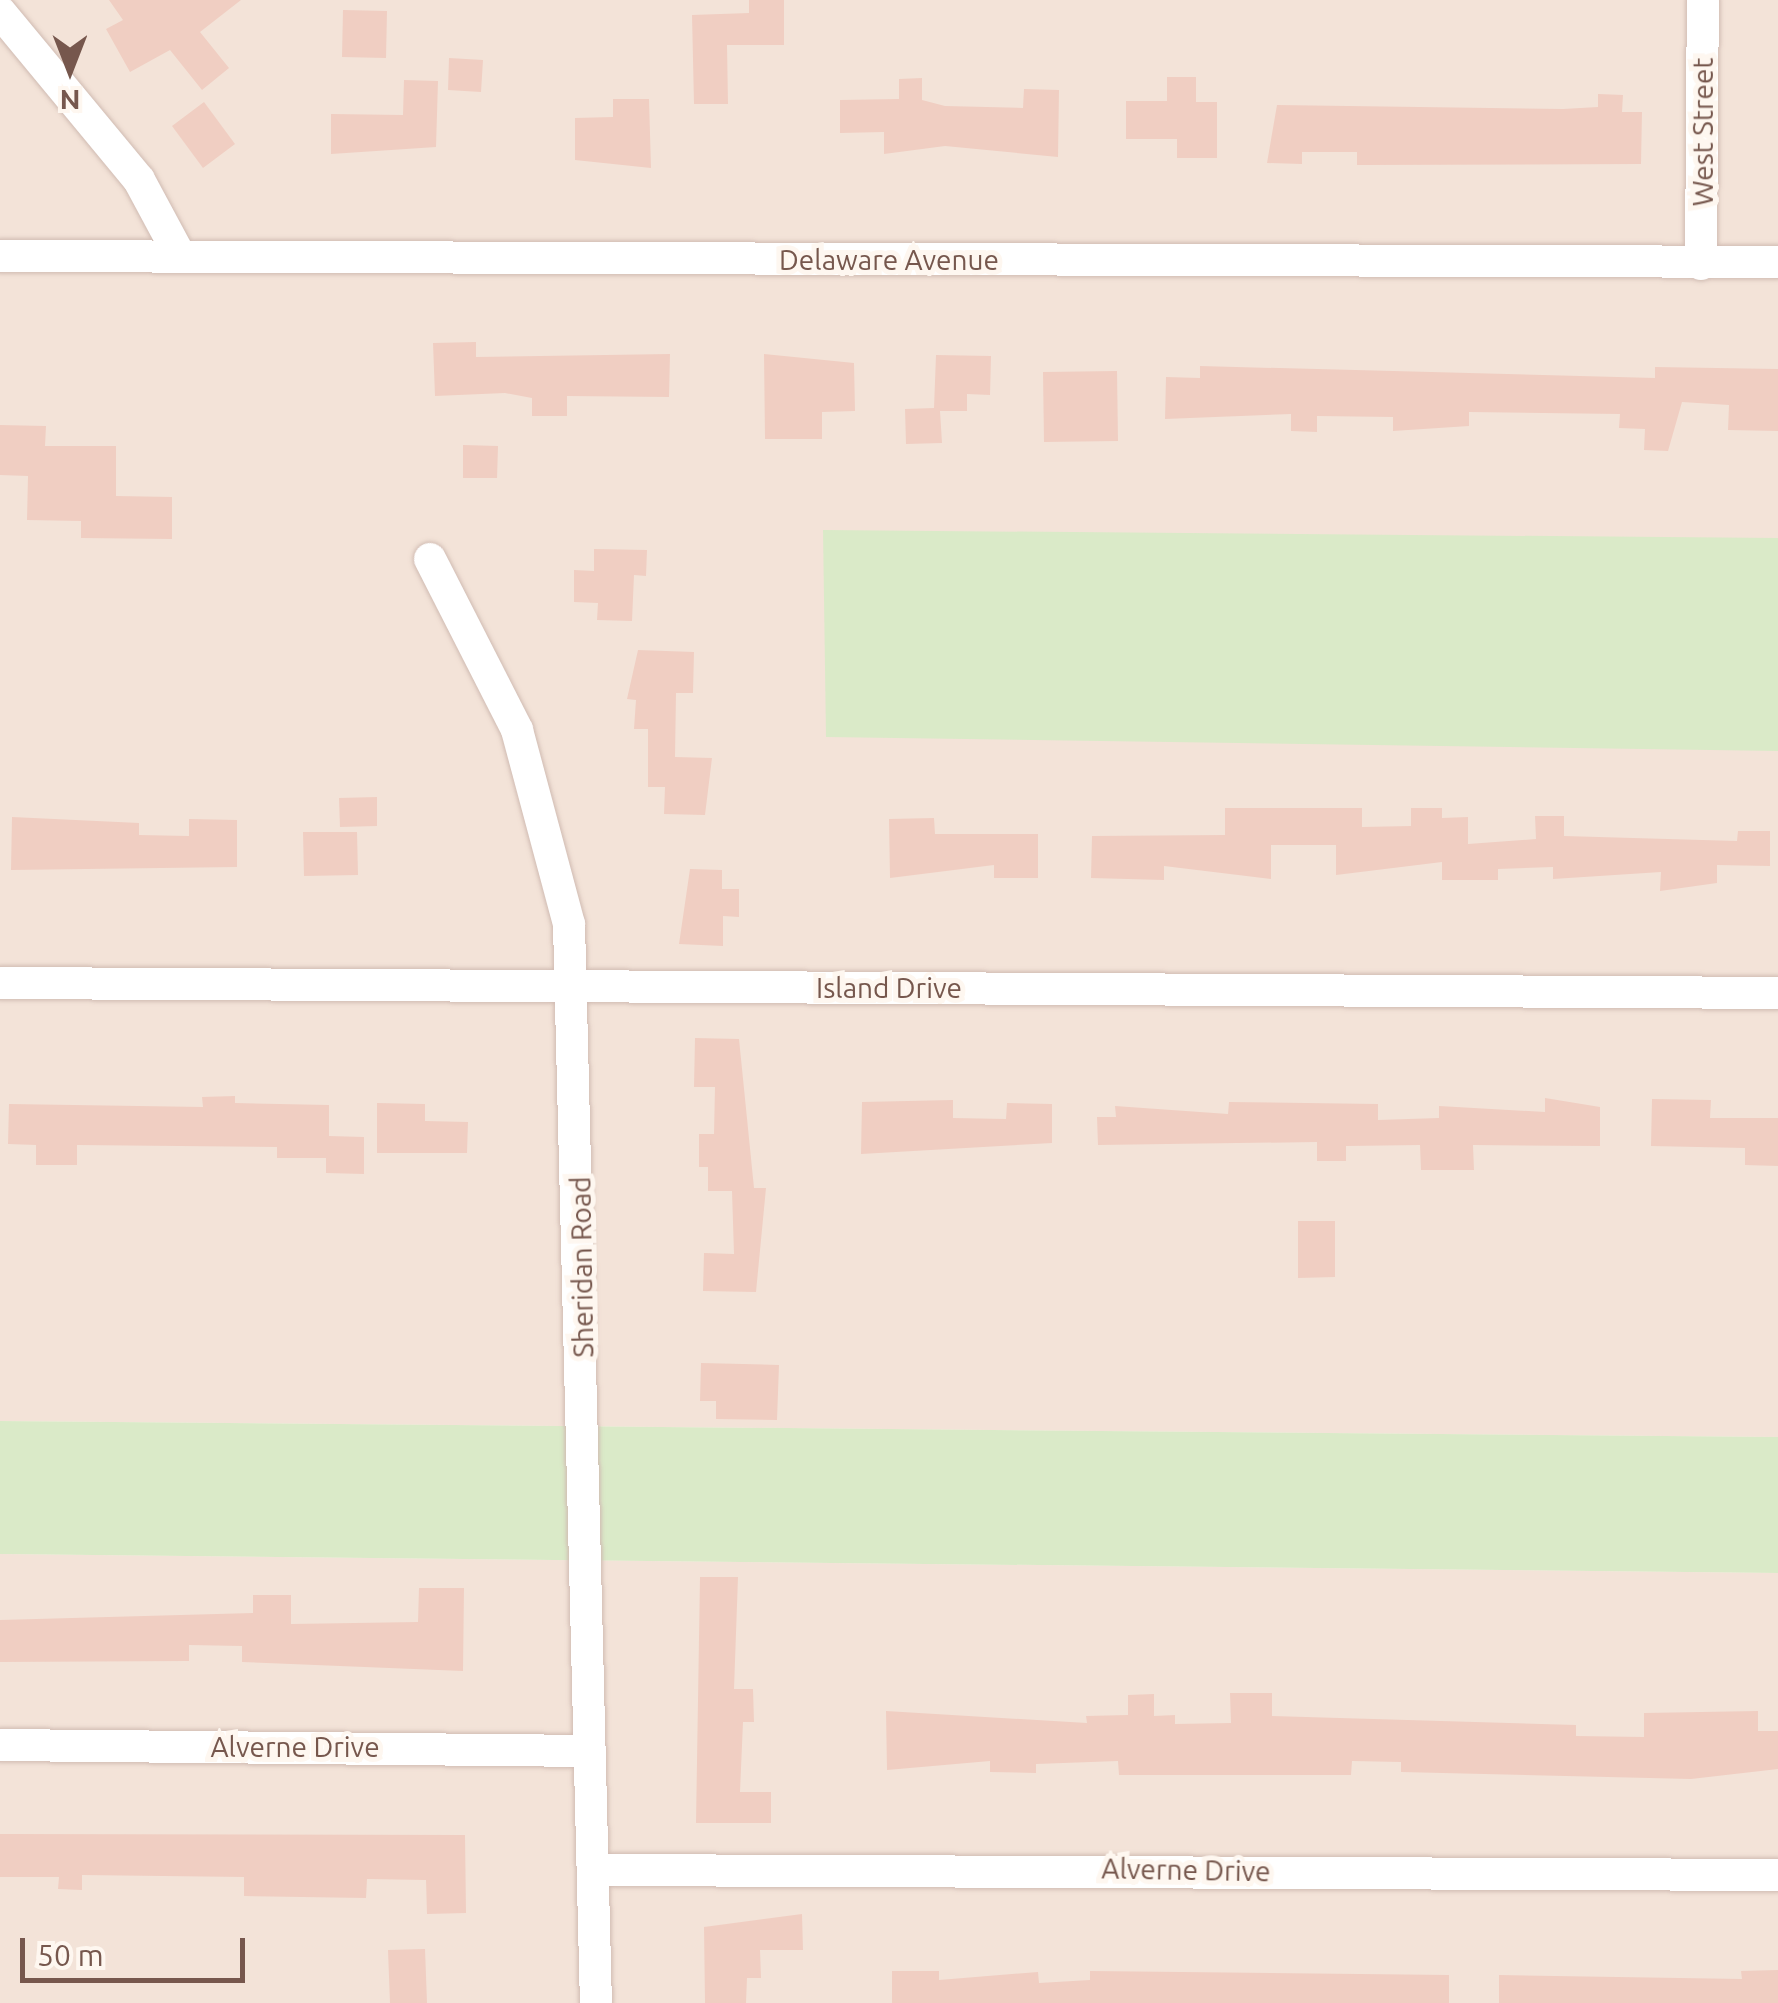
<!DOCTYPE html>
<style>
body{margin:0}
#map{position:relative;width:1778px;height:2003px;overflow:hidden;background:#fcf2ea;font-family:Ubuntu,sans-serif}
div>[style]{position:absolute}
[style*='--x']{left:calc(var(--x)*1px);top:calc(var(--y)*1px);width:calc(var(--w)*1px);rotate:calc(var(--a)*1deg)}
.residential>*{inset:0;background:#f3e3d8}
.green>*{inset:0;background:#daeac8}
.building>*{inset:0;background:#f0cec2}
.roads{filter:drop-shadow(0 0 2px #d0bbb2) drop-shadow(0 0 2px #d0bbb2)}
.minor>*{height:32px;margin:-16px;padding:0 16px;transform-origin:16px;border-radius:16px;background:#fff}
span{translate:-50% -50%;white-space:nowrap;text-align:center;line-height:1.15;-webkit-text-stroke:10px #fef7f0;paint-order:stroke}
.street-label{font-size:28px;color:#76574d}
.north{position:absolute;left:20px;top:20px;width:100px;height:100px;-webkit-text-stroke:8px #fef7f0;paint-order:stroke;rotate:180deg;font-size:28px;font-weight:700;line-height:40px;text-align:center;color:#76574d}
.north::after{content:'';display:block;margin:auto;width:35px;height:45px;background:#76574d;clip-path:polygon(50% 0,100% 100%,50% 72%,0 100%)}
.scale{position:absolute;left:20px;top:1938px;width:225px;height:45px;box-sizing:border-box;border:5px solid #76574d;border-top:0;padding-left:12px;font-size:30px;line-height:35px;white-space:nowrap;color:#76574d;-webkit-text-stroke:8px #fef7f0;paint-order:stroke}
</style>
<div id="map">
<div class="residential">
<div style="clip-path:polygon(0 0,1778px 0,1778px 1437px,0 1421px)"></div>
<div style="clip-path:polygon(0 1554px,1778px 1573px,1778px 2003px,0 2003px)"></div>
</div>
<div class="green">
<div style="clip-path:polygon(823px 530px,1778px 538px,1778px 751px,826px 737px)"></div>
<div style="clip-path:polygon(0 1421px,1778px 1437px,1778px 1573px,0 1554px)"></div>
</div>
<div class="building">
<div style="clip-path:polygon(109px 0,241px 0,200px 32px,229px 68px,202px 90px,170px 50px,130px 72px,106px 29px,123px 20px)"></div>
<div style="clip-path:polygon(749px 0,784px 0,784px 45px,727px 45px,728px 104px,694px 104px,692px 15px,749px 13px)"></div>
<div style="clip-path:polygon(343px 10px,387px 11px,386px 58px,342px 57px)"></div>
<div style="clip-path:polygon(449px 58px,483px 60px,481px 92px,448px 90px)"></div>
<div style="clip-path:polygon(1167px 77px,1196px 77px,1196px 102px,1217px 102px,1217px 158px,1177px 158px,1177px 139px,1126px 139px,1126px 101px,1167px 101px)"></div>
<div style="clip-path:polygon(922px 78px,922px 100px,945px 106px,1023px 108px,1024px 89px,1059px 90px,1058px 157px,945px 146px,884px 154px,884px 132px,840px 133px,840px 100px,899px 99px,899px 79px)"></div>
<div style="clip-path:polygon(404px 80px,438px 81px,436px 147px,331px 154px,331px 114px,403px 115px)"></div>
<div style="clip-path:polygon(1598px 94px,1623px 95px,1622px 112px,1642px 112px,1641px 164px,1357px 165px,1357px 152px,1302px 152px,1302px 164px,1267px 163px,1277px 105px,1563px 109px,1598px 107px)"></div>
<div style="clip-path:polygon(613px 99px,649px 99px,651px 168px,575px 160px,575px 118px,613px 117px)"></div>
<div style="clip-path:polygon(204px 102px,235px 144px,203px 168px,172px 126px)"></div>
<div style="clip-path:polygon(476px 342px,476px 357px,670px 354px,669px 397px,567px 396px,567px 416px,532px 416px,532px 398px,505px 393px,435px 396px,433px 343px)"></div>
<div style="clip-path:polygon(764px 354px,854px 363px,855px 411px,822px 412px,822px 439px,765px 439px)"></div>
<div style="clip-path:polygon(936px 355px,991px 356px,990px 395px,967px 394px,967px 411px,940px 411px,942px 443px,906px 444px,905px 409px,934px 408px)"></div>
<div style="clip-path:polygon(1200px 366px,1655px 378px,1655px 367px,1778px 369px,1778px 431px,1728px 430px,1729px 405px,1682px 402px,1668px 451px,1644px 450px,1645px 429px,1619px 428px,1620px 414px,1469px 412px,1469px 426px,1393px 431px,1393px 417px,1317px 416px,1317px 432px,1291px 431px,1291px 414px,1165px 419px,1166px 377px,1200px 378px)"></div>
<div style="clip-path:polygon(1117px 371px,1118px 441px,1044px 442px,1043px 372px)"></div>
<div style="clip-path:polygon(0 425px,46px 426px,45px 446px,116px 446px,116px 496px,172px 497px,172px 539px,81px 538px,81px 521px,27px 520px,28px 476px,0 475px)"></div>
<div style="clip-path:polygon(463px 445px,498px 446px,497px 478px,463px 478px)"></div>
<div style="clip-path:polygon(594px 549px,647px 550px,646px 576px,634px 575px,632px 621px,597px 620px,598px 603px,574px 602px,574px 570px,594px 571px)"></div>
<div style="clip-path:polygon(638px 650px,694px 652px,693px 693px,676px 693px,675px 757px,712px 758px,705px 815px,664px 814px,665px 787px,648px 787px,648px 729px,634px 729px,636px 700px,627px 699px)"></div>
<div style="clip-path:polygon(377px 797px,377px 826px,340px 827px,339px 798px)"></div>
<div style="clip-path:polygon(1225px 808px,1362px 808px,1362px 827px,1411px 826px,1411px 808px,1442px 808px,1442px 818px,1468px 817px,1468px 844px,1536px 839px,1535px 816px,1564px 816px,1564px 836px,1737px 841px,1738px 831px,1770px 831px,1770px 866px,1717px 865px,1717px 883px,1660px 891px,1661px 872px,1553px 879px,1553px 867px,1498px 869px,1498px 880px,1442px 880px,1442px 862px,1336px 875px,1336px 845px,1271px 845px,1271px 879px,1164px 866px,1164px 880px,1091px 878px,1092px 836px,1225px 835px)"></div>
<div style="clip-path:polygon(12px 817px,139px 823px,139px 835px,189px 836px,189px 819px,237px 820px,237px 867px,11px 870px)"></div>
<div style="clip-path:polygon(934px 818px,935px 834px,1038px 834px,1038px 878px,994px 878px,994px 865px,890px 878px,889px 819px)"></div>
<div style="clip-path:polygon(303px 832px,357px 832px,358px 875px,304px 876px)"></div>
<div style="clip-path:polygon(690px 869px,722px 870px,722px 889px,739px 889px,739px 917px,723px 916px,723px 946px,679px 944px)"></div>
<div style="clip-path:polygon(695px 1038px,739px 1039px,754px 1188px,766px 1188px,756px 1292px,703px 1291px,704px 1253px,734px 1254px,732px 1191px,708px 1191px,708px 1167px,699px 1167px,699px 1134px,714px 1134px,715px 1087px,694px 1087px)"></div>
<div style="clip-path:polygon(235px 1096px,235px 1103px,329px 1105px,329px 1136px,364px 1137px,364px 1174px,326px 1173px,326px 1158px,277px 1158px,277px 1147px,77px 1145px,77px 1165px,36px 1165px,36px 1145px,8px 1144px,9px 1104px,203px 1107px,202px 1097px)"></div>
<div style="clip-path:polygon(1545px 1098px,1600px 1107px,1600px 1146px,1473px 1145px,1474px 1170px,1421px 1170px,1420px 1145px,1346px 1146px,1346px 1161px,1317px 1161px,1317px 1142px,1098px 1145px,1097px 1117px,1116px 1117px,1115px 1106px,1228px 1114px,1229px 1102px,1378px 1104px,1378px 1120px,1439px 1118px,1439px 1106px,1545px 1112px)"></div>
<div style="clip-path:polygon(1652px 1099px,1711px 1100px,1710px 1118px,1778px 1118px,1778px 1166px,1745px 1165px,1745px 1148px,1651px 1146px)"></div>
<div style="clip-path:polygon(953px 1100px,953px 1118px,1006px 1119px,1007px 1103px,1052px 1104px,1052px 1143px,861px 1154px,862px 1102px)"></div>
<div style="clip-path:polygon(377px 1103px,425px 1104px,425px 1121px,468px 1122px,467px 1153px,377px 1153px)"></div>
<div style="clip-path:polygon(1298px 1221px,1335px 1221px,1335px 1277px,1298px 1278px)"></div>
<div style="clip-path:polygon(701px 1363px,779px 1365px,777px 1420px,716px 1419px,716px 1401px,700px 1401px)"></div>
<div style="clip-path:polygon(700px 1577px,738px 1577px,734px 1689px,753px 1689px,754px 1722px,743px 1722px,740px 1792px,771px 1792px,771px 1823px,696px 1823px)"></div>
<div style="clip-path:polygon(419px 1588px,464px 1588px,463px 1671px,242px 1662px,242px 1646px,189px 1645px,189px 1661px,0 1662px,0 1620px,253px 1613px,253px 1595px,291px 1595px,291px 1624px,418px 1622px)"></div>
<div style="clip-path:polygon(1230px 1693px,1272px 1693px,1272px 1716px,1576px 1725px,1576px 1736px,1644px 1737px,1644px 1713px,1758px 1711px,1758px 1731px,1778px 1731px,1778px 1769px,1691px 1779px,1401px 1772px,1401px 1762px,1352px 1761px,1351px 1775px,1119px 1775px,1118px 1761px,1036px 1764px,1036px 1773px,990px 1772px,990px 1761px,887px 1770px,886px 1711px,1087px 1723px,1086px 1716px,1128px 1715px,1128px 1695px,1154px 1694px,1154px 1716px,1175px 1715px,1175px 1724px,1231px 1723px)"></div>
<div style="clip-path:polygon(0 1834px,465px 1835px,466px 1913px,427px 1914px,426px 1880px,367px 1879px,366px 1898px,244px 1896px,244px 1877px,82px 1875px,82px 1890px,58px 1889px,59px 1877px,0 1877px)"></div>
<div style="clip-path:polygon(802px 1914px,803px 1950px,760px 1950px,761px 1978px,747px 1978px,746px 2003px,705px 2003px,704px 1927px)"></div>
<div style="clip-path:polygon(425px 1949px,427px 2003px,390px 2003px,388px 1950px)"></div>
<div style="clip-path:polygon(1778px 1970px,1778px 2003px,1499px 2003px,1499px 1975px,1742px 1979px,1741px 1971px)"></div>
<div style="clip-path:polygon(892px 1971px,939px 1971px,939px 1980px,1038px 1972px,1039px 1983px,1090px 1980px,1090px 1971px,1449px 1975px,1449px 2003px,892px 2003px)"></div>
</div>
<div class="roads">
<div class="minor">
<div style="--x:0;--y:12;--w:218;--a:50.4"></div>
<div style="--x:139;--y:180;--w:86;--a:61.7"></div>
<div style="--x:0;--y:256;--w:1778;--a:0.19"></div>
<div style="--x:1701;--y:264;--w:264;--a:-89.6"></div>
<div style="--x:430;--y:559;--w:192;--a:63"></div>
<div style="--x:517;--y:730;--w:201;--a:75"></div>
<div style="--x:569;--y:924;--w:1079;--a:88.57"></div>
<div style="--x:0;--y:983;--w:1778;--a:0.32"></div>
<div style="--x:0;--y:1745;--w:589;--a:0.58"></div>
<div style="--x:594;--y:1870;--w:1184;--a:0.24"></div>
</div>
</div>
<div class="street-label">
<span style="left:1703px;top:132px;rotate:-90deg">West Street</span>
<span style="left:889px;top:260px">Delaware Avenue</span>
<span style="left:889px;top:988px">Island Drive</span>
<span style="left:582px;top:1267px;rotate:-91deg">Sheridan Road</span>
<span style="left:295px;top:1747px">Alverne Drive</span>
<span style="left:1186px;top:1870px;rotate:1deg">Alverne Drive</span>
</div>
<div class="north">N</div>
<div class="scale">50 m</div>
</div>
